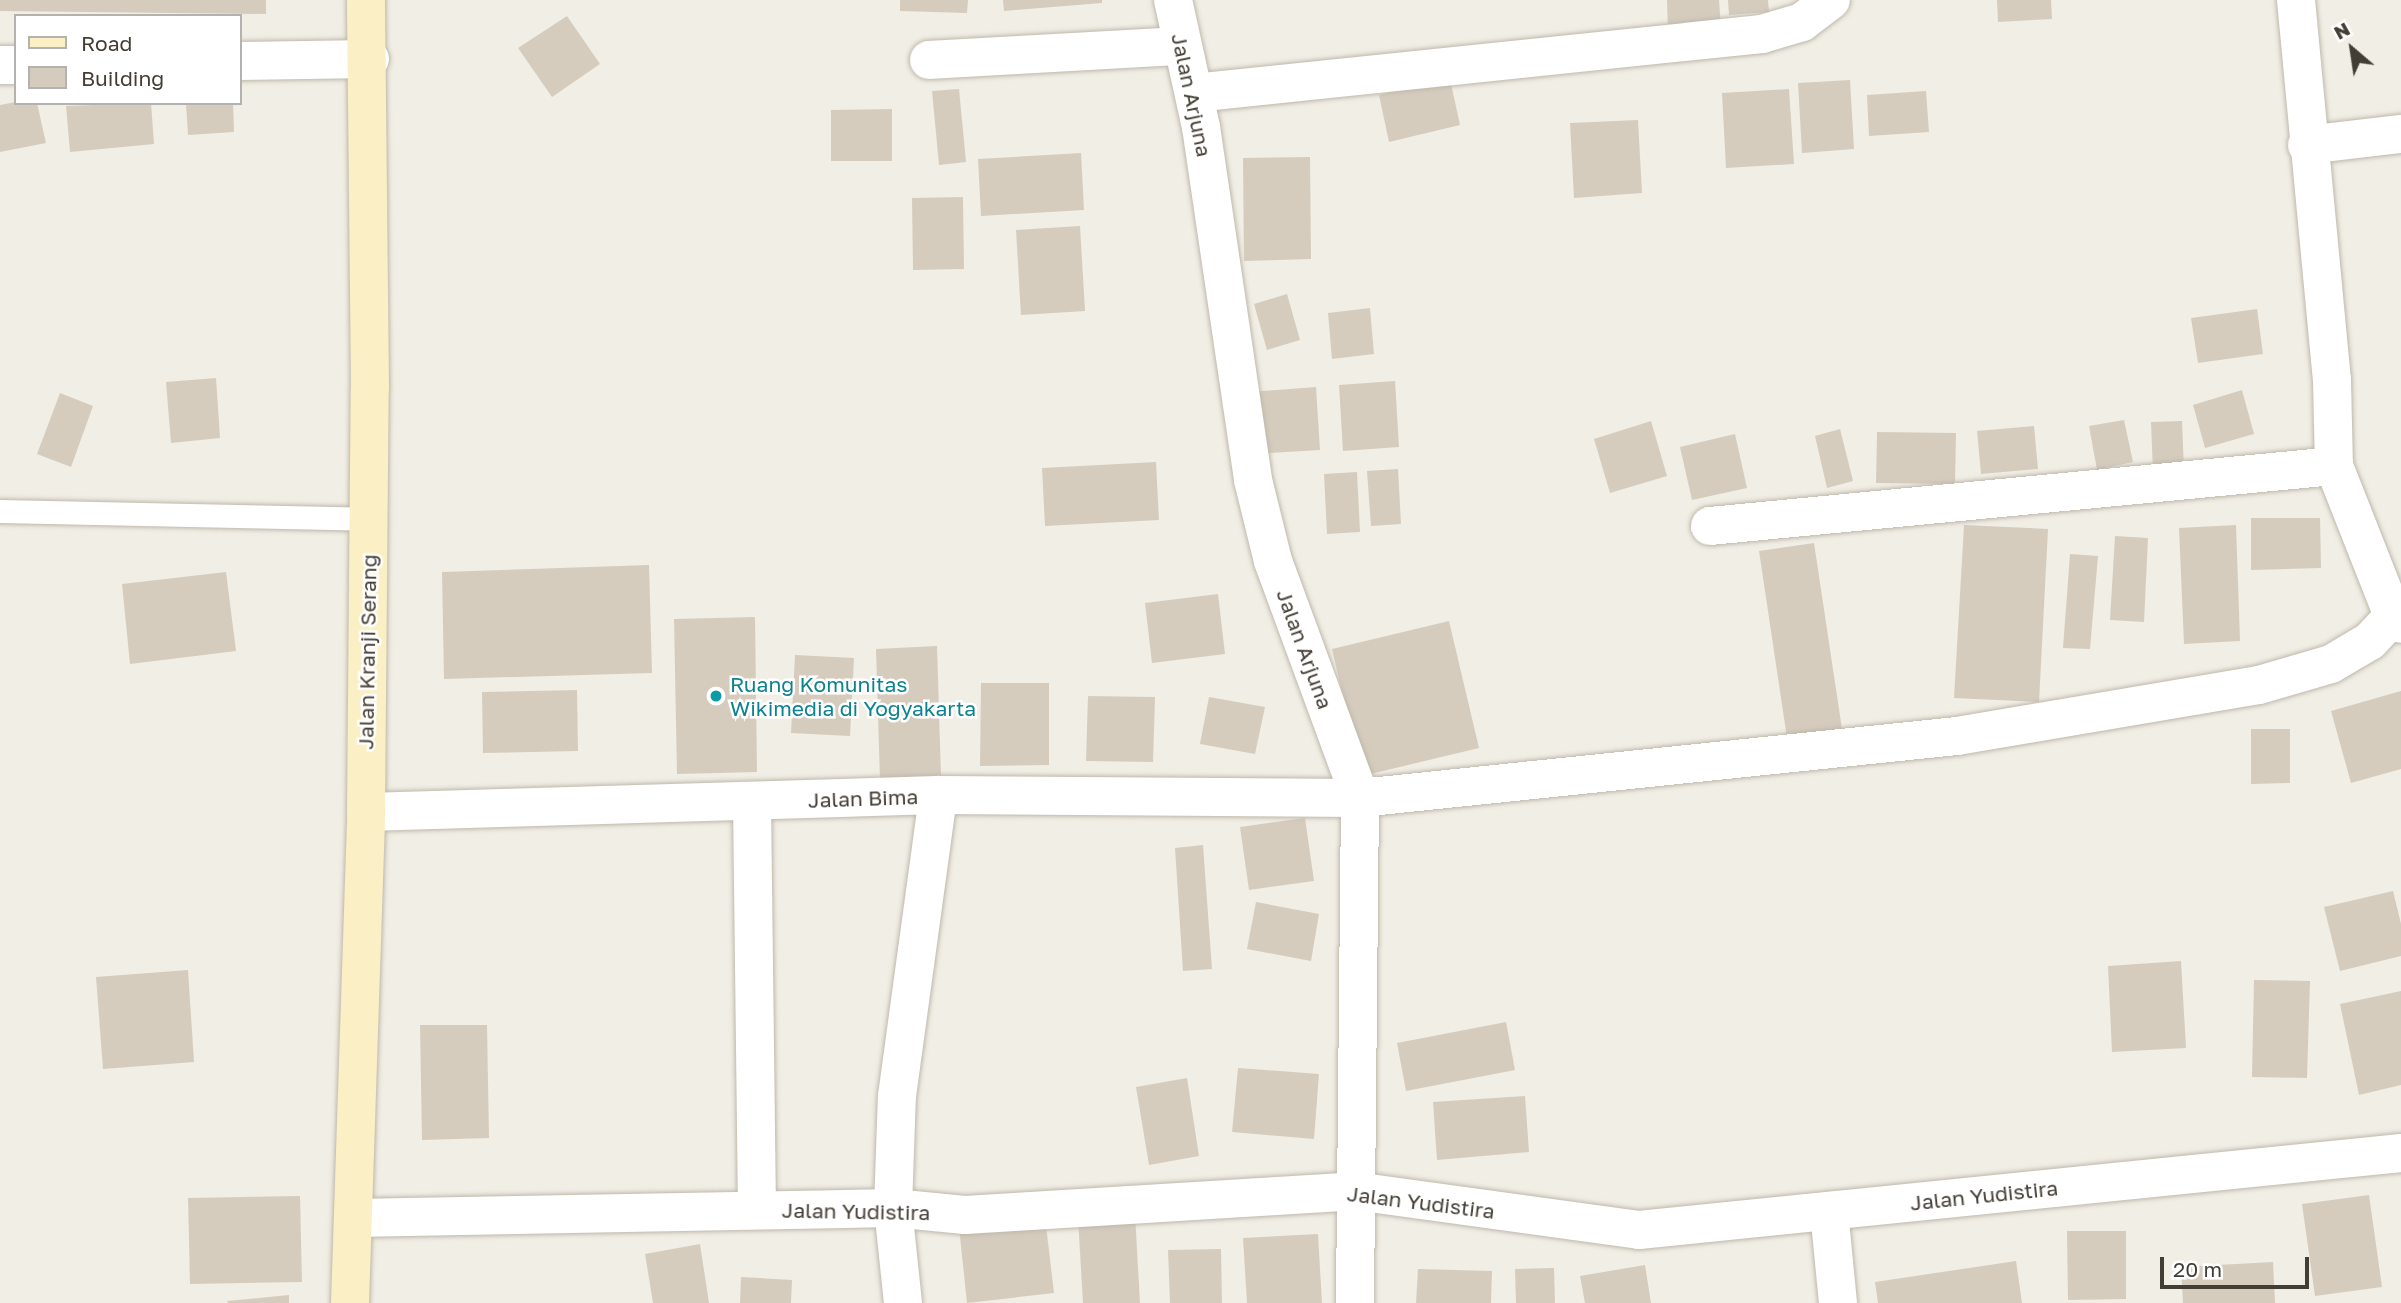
<!DOCTYPE html>
<style>
body{margin:0}
#map{position:relative;width:2401px;height:1303px;overflow:hidden;background:#f1eee5;font-family:"Golos Text",sans-serif}
div>[style]{position:absolute}
[style*='--x']{left:calc(var(--x)*1px);top:calc(var(--y)*1px);width:calc(var(--w)*1px);rotate:calc(var(--a)*1deg)}
.building>*{inset:0;background:#d5ccbe}
.roads{filter:drop-shadow(0 0 2px #bfb8ab) drop-shadow(0 0 2px #bfb8ab)}
.service>*{height:23px;margin:-11.5px;padding:0 11.5px;transform-origin:11.5px;border-radius:11.5px;background:#fff}
.minor>*{height:38px;margin:-19px;padding:0 19px;transform-origin:19px;border-radius:19px;background:#fff}
.secondary>*{height:38px;margin:-19px;padding:0 19px;transform-origin:19px;border-radius:19px;background:#fbefc5}
.dots>*{width:19px;height:19px;translate:-50% -50%;box-sizing:border-box;border:4px solid #fff;border-radius:50%}
span{translate:-50% -50%;white-space:nowrap;text-align:center;line-height:1.15;-webkit-text-stroke:5px #fff;paint-order:stroke}
.street-label{font-size:21px;color:#433e35}
.culture-label{font-size:21px;color:#0d838f}
.left{translate:0 -50%;text-align:left}
.legend{position:absolute;left:14px;top:14px;width:228px;height:91px;box-sizing:border-box;background:#fff;border:2px solid #b4b2ae;margin:0;padding:9px 12px;list-style:none;font-size:21px;color:#433e35}
.legend li{display:flex;align-items:center;gap:14px;height:35px}
.legend b{width:35px;border:2px solid #b4b2ae}
.north{position:absolute;left:2317px;top:14px;width:70px;height:70px;-webkit-text-stroke:5px #fff;paint-order:stroke;rotate:331deg;font-size:19px;font-weight:700;line-height:28px;text-align:center;color:#433e35}
.north::after{content:'';display:block;margin:auto;width:24px;height:32px;background:#433e35;clip-path:polygon(50% 0,100% 100%,50% 72%,0 100%)}
.scale{position:absolute;left:2160px;top:1257px;width:149px;height:32px;box-sizing:border-box;border:4px solid #433e35;border-top:0;padding-left:9px;font-size:21px;line-height:24px;white-space:nowrap;color:#433e35;-webkit-text-stroke:5px #fff;paint-order:stroke}
</style>
<div id="map">
<div class="building">
<div style="clip-path:polygon(0 0,266px 0,266px 14px,0 11px)"></div>
<div style="clip-path:polygon(900px 0,968px 0,967px 13px,900px 11px)"></div>
<div style="clip-path:polygon(1003px 0,1102px 0,1102px 3px,1004px 11px)"></div>
<div style="clip-path:polygon(1667px 0,1719px 0,1721px 27px,1668px 30px)"></div>
<div style="clip-path:polygon(1728px 0,1768px 0,1769px 12px,1729px 15px)"></div>
<div style="clip-path:polygon(1997px 0,2051px 0,2052px 19px,1998px 22px)"></div>
<div style="clip-path:polygon(567px 16px,600px 64px,552px 97px,518px 48px)"></div>
<div style="clip-path:polygon(1450px 79px,1460px 125px,1389px 142px,1379px 95px)"></div>
<div style="clip-path:polygon(1850px 80px,1854px 149px,1802px 153px,1798px 83px)"></div>
<div style="clip-path:polygon(959px 89px,966px 162px,939px 165px,932px 91px)"></div>
<div style="clip-path:polygon(1789px 89px,1794px 164px,1726px 168px,1722px 93px)"></div>
<div style="clip-path:polygon(1926px 91px,1929px 132px,1869px 136px,1867px 95px)"></div>
<div style="clip-path:polygon(16px 102px,37px 103px,46px 143px,0 152px,0 105px)"></div>
<div style="clip-path:polygon(151px 103px,154px 144px,70px 152px,66px 106px)"></div>
<div style="clip-path:polygon(186px 103px,233px 103px,234px 132px,188px 135px)"></div>
<div style="clip-path:polygon(892px 109px,892px 161px,831px 161px,831px 110px)"></div>
<div style="clip-path:polygon(1638px 120px,1642px 193px,1574px 198px,1570px 123px)"></div>
<div style="clip-path:polygon(1081px 153px,1084px 210px,981px 216px,978px 159px)"></div>
<div style="clip-path:polygon(1310px 157px,1311px 259px,1244px 261px,1243px 158px)"></div>
<div style="clip-path:polygon(963px 197px,964px 269px,913px 270px,912px 198px)"></div>
<div style="clip-path:polygon(1080px 226px,1085px 311px,1021px 315px,1016px 230px)"></div>
<div style="clip-path:polygon(1287px 294px,1300px 340px,1267px 350px,1254px 304px)"></div>
<div style="clip-path:polygon(1370px 308px,1374px 354px,1332px 359px,1328px 313px)"></div>
<div style="clip-path:polygon(2257px 309px,2263px 354px,2198px 363px,2191px 318px)"></div>
<div style="clip-path:polygon(216px 378px,220px 438px,171px 443px,166px 382px)"></div>
<div style="clip-path:polygon(1395px 381px,1399px 447px,1343px 451px,1339px 385px)"></div>
<div style="clip-path:polygon(1316px 387px,1320px 450px,1252px 454px,1248px 392px)"></div>
<div style="clip-path:polygon(2242px 390px,2254px 434px,2205px 448px,2193px 405px)"></div>
<div style="clip-path:polygon(60px 393px,93px 406px,71px 467px,37px 454px)"></div>
<div style="clip-path:polygon(2124px 420px,2133px 462px,2097px 470px,2089px 426px)"></div>
<div style="clip-path:polygon(1651px 421px,1667px 476px,1610px 493px,1594px 439px)"></div>
<div style="clip-path:polygon(2182px 421px,2184px 471px,2153px 473px,2151px 422px)"></div>
<div style="clip-path:polygon(2034px 426px,2038px 469px,1981px 474px,1977px 431px)"></div>
<div style="clip-path:polygon(1840px 429px,1853px 481px,1827px 488px,1815px 436px)"></div>
<div style="clip-path:polygon(1877px 432px,1956px 433px,1955px 484px,1876px 483px)"></div>
<div style="clip-path:polygon(1735px 434px,1747px 488px,1692px 500px,1680px 447px)"></div>
<div style="clip-path:polygon(1156px 462px,1159px 520px,1045px 526px,1042px 468px)"></div>
<div style="clip-path:polygon(1398px 469px,1401px 524px,1371px 526px,1367px 471px)"></div>
<div style="clip-path:polygon(1357px 472px,1360px 532px,1327px 534px,1324px 474px)"></div>
<div style="clip-path:polygon(2251px 518px,2320px 518px,2321px 568px,2251px 570px)"></div>
<div style="clip-path:polygon(1964px 525px,2048px 529px,2039px 702px,1954px 698px)"></div>
<div style="clip-path:polygon(2236px 525px,2240px 641px,2184px 644px,2179px 528px)"></div>
<div style="clip-path:polygon(2115px 536px,2148px 538px,2144px 622px,2110px 620px)"></div>
<div style="clip-path:polygon(1814px 543px,1842px 729px,1787px 738px,1759px 551px)"></div>
<div style="clip-path:polygon(2070px 554px,2098px 556px,2090px 649px,2063px 648px)"></div>
<div style="clip-path:polygon(649px 565px,652px 673px,444px 679px,442px 572px)"></div>
<div style="clip-path:polygon(226px 572px,236px 651px,130px 664px,122px 584px)"></div>
<div style="clip-path:polygon(1218px 594px,1225px 654px,1152px 663px,1145px 603px)"></div>
<div style="clip-path:polygon(755px 617px,757px 772px,677px 774px,674px 619px)"></div>
<div style="clip-path:polygon(1449px 621px,1479px 748px,1362px 776px,1332px 649px)"></div>
<div style="clip-path:polygon(937px 646px,941px 777px,880px 780px,876px 649px)"></div>
<div style="clip-path:polygon(795px 655px,854px 658px,850px 736px,791px 733px)"></div>
<div style="clip-path:polygon(981px 683px,1049px 683px,1049px 765px,980px 766px)"></div>
<div style="clip-path:polygon(577px 690px,578px 751px,483px 753px,482px 692px)"></div>
<div style="clip-path:polygon(2401px 691px,2401px 769px,2351px 783px,2331px 711px)"></div>
<div style="clip-path:polygon(1088px 696px,1155px 697px,1153px 762px,1086px 761px)"></div>
<div style="clip-path:polygon(1209px 697px,1265px 707px,1255px 754px,1200px 744px)"></div>
<div style="clip-path:polygon(2251px 729px,2290px 729px,2290px 783px,2251px 784px)"></div>
<div style="clip-path:polygon(1305px 818px,1314px 881px,1249px 890px,1240px 827px)"></div>
<div style="clip-path:polygon(1203px 845px,1212px 969px,1183px 971px,1175px 848px)"></div>
<div style="clip-path:polygon(2393px 891px,2401px 924px,2401px 956px,2340px 971px,2324px 907px)"></div>
<div style="clip-path:polygon(1256px 902px,1319px 914px,1311px 961px,1247px 949px)"></div>
<div style="clip-path:polygon(2181px 961px,2186px 1048px,2112px 1052px,2108px 966px)"></div>
<div style="clip-path:polygon(188px 970px,194px 1062px,103px 1069px,96px 977px)"></div>
<div style="clip-path:polygon(2254px 980px,2310px 981px,2307px 1078px,2252px 1077px)"></div>
<div style="clip-path:polygon(2401px 991px,2401px 1085px,2359px 1095px,2340px 1004px)"></div>
<div style="clip-path:polygon(1506px 1022px,1515px 1070px,1406px 1091px,1397px 1043px)"></div>
<div style="clip-path:polygon(420px 1025px,487px 1025px,489px 1138px,422px 1140px)"></div>
<div style="clip-path:polygon(1238px 1068px,1319px 1074px,1314px 1139px,1232px 1132px)"></div>
<div style="clip-path:polygon(1187px 1078px,1199px 1156px,1149px 1165px,1136px 1087px)"></div>
<div style="clip-path:polygon(1525px 1096px,1529px 1152px,1437px 1160px,1433px 1102px)"></div>
<div style="clip-path:polygon(2369px 1195px,2382px 1287px,2315px 1296px,2302px 1204px)"></div>
<div style="clip-path:polygon(300px 1196px,302px 1282px,190px 1284px,188px 1198px)"></div>
<div style="clip-path:polygon(1135px 1214px,1140px 1303px,1083px 1303px,1078px 1218px)"></div>
<div style="clip-path:polygon(1045px 1217px,1054px 1293px,967px 1303px,959px 1227px)"></div>
<div style="clip-path:polygon(2067px 1231px,2126px 1231px,2126px 1299px,2068px 1300px)"></div>
<div style="clip-path:polygon(1318px 1234px,1322px 1303px,1247px 1303px,1243px 1238px)"></div>
<div style="clip-path:polygon(700px 1244px,709px 1303px,653px 1303px,645px 1254px)"></div>
<div style="clip-path:polygon(1221px 1249px,1222px 1303px,1170px 1303px,1168px 1250px)"></div>
<div style="clip-path:polygon(2016px 1261px,2022px 1303px,1878px 1303px,1875px 1282px)"></div>
<div style="clip-path:polygon(2273px 1262px,2275px 1303px,2183px 1303px,2181px 1267px)"></div>
<div style="clip-path:polygon(1645px 1265px,1651px 1303px,1585px 1303px,1580px 1276px)"></div>
<div style="clip-path:polygon(1554px 1268px,1555px 1303px,1516px 1303px,1515px 1269px)"></div>
<div style="clip-path:polygon(1418px 1269px,1492px 1271px,1491px 1303px,1416px 1303px)"></div>
<div style="clip-path:polygon(741px 1277px,792px 1280px,791px 1303px,740px 1303px)"></div>
<div style="clip-path:polygon(289px 1295px,289px 1303px,228px 1303px,227px 1301px)"></div>
</div>
<div class="roads">
<div class="service">
<div style="--x:0;--y:511;--w:368;--a:1.2"></div>
</div>
<div class="minor">
<div style="--x:1173;--y:0;--w:130;--a:77.6"></div>
<div style="--x:1201;--y:127;--w:357;--a:81.6"></div>
<div style="--x:1253;--y:480;--w:83;--a:76.1"></div>
<div style="--x:1273;--y:561;--w:252;--a:69.8"></div>
<div style="--x:1360;--y:798;--w:505;--a:90.57"></div>
<div style="--x:2296;--y:0;--w:382;--a:84.6"></div>
<div style="--x:2332;--y:380;--w:86;--a:88.7"></div>
<div style="--x:2334;--y:466;--w:161;--a:68.5"></div>
<div style="--x:2393;--y:616;--w:11;--a:45"></div>
<div style="--x:929;--y:60;--w:252;--a:-3.2"></div>
<div style="--x:240;--y:61;--w:130;--a:-0.9"></div>
<div style="--x:0;--y:65;--w:16;--a:0"></div>
<div style="--x:1194;--y:93;--w:571;--a:-5.93"></div>
<div style="--x:1762;--y:34;--w:42;--a:-16.7"></div>
<div style="--x:1802;--y:22;--w:36;--a:-37"></div>
<div style="--x:2307;--y:145;--w:95;--a:-6.7"></div>
<div style="--x:1710;--y:526;--w:627;--a:-5.49"></div>
<div style="--x:752;--y:801;--w:409;--a:89.3"></div>
<div style="--x:366;--y:812;--w:572;--a:-1.7"></div>
<div style="--x:938;--y:795;--w:422;--a:0.4"></div>
<div style="--x:1360;--y:798;--w:600;--a:-5.93"></div>
<div style="--x:1957;--y:736;--w:306;--a:-9.6"></div>
<div style="--x:2259;--y:685;--w:75;--a:-16.3"></div>
<div style="--x:2331;--y:664;--w:45;--a:-30.5"></div>
<div style="--x:2370;--y:641;--w:34;--a:-47"></div>
<div style="--x:1829;--y:1211;--w:92;--a:84.4"></div>
<div style="--x:353;--y:1218;--w:540;--a:-1.06"></div>
<div style="--x:893;--y:1208;--w:72;--a:5.6"></div>
<div style="--x:965;--y:1215;--w:391;--a:-3.5"></div>
<div style="--x:1355;--y:1191;--w:287;--a:7.8"></div>
<div style="--x:1639;--y:1230;--w:766;--a:-5.77"></div>
<div style="--x:903;--y:1303;--w:96;--a:-96"></div>
<div style="--x:893;--y:1208;--w:112;--a:-88"></div>
<div style="--x:897;--y:1096;--w:304;--a:-82.2"></div>
</div>
<div class="secondary">
<div style="--x:350;--y:1303;--w:491;--a:-88.1"></div>
<div style="--x:366;--y:812;--w:425;--a:-89.5"></div>
<div style="--x:370;--y:387;--w:387;--a:-90.6"></div>
</div>
</div>
<div class="dots">
<div style="left:716px;top:696px;background:#0f9aa8"></div>
</div>
<div class="street-label">
<span style="left:1192px;top:95px;rotate:78deg">Jalan Arjuna</span>
<span style="left:1305px;top:649px;rotate:70deg">Jalan Arjuna</span>
<span style="left:367px;top:652px;rotate:-89deg">Jalan Kranji Serang</span>
<span style="left:863px;top:798px;rotate:-2deg">Jalan Bima</span>
<span style="left:1984px;top:1195px;rotate:-6deg">Jalan Yudistira</span>
<span style="left:1421px;top:1202px;rotate:7deg">Jalan Yudistira</span>
<span style="left:856px;top:1211px;rotate:1deg">Jalan Yudistira</span>
</div>
<div class="culture-label">
<span class="left" style="left:730px;top:696px">Ruang Komunitas<br>Wikimedia di Yogyakarta</span>
</div>
<ul class="legend">
<li><b style="height:9px;background:#fbefc5"></b>Road</li>
<li><b style="height:19px;background:#d5ccbe"></b>Building</li>
</ul>
<div class="north">N</div>
<div class="scale">20 m</div>
</div>
